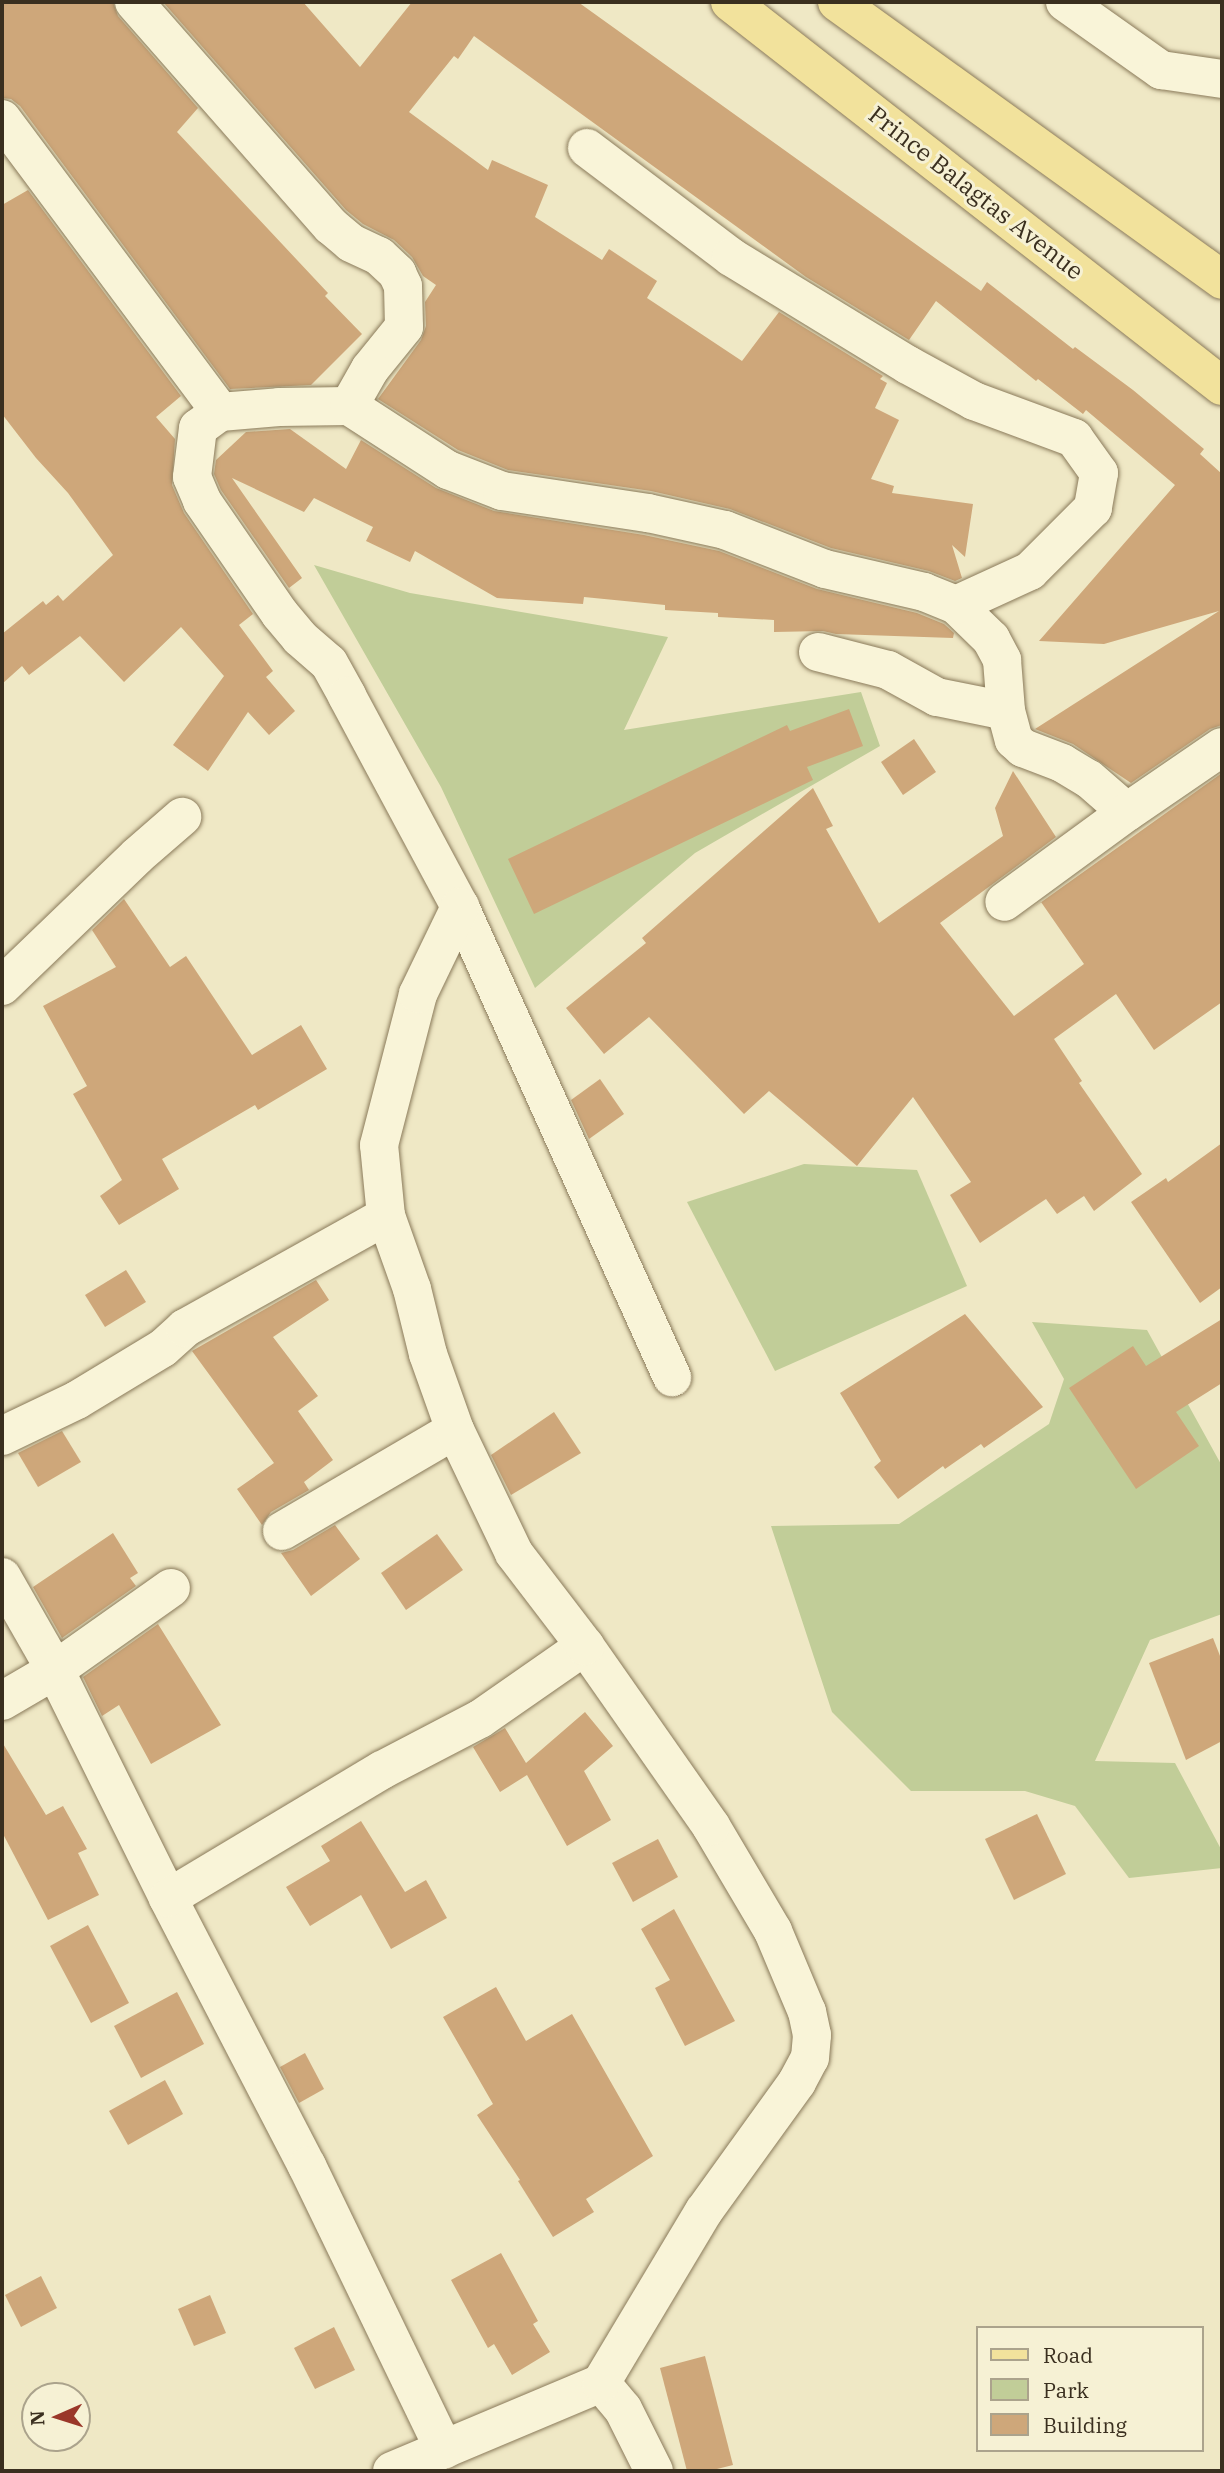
<!DOCTYPE html>
<style>
body{margin:0}
#map{position:relative;width:1224px;height:2473px;overflow:hidden;background:#efe8c5;font-family:"IBM Plex Serif",serif}
div>[style]{position:absolute}
[style*='--x']{left:calc(var(--x)*1px);top:calc(var(--y)*1px);width:calc(var(--w)*1px);rotate:calc(var(--a)*1deg)}
.green>*{inset:0;background:#c1cd98}
.building>*{inset:0;background:#cea77a}
.roads{filter:drop-shadow(0 0 2px #8a7a5a) drop-shadow(0 0 2px #8a7a5a)}
.minor>*{height:38px;margin:-19px;padding:0 19px;transform-origin:19px;border-radius:19px;background:#f9f4d8}
.major>*{height:38px;margin:-19px;padding:0 19px;transform-origin:19px;border-radius:19px;background:#f2e29c}
span{translate:-50% -50%;white-space:nowrap;text-align:center;line-height:1.15;-webkit-text-stroke:6px #f6f1d4;paint-order:stroke}
.street-label{font-size:24px;color:#3a2f1f}
.frame{position:absolute;inset:0;border:4px solid #3a2f1f;pointer-events:none}
.legend{position:absolute;left:976px;top:2326px;width:228px;height:126px;box-sizing:border-box;background:#f6f1d4;border:2px solid #aba38c;margin:0;padding:9px 12px;list-style:none;font-size:21px;color:#3a2f1f}
.legend li{display:flex;align-items:center;gap:14px;height:35px}
.legend b{width:35px;border:2px solid #aba38c}
.north{position:absolute;left:21px;top:2382px;width:70px;height:70px;box-sizing:border-box;background:#f6f1d4;border:2px solid #aba38c;border-radius:50%;rotate:267deg;font-size:19px;font-weight:700;line-height:28px;text-align:center;color:#3a2f1f}
.north::after{content:'';display:block;margin:auto;width:24px;height:32px;background:#9a3729;clip-path:polygon(50% 0,100% 100%,50% 72%,0 100%)}
</style>
<div id="map">
<div class="green">
<div style="clip-path:polygon(314px 565px,410px 593px,668px 637px,624px 730px,861px 692px,880px 746px,695px 853px,535px 988px,441px 787px)"></div>
<div style="clip-path:polygon(804px 1164px,917px 1170px,967px 1286px,775px 1371px,687px 1202px)"></div>
<div style="clip-path:polygon(1032px 1322px,1147px 1330px,1222px 1466px,1222px 1614px,1150px 1640px,1095px 1761px,1175px 1763px,1222px 1851px,1222px 1868px,1129px 1878px,1075px 1806px,1025px 1791px,911px 1791px,832px 1712px,771px 1526px,899px 1524px,1049px 1424px,1064px 1379px)"></div>
</div>
<div class="building">
<div style="clip-path:polygon(2px 2px,113px 2px,118px 16px,198px 108px,177px 132px,328px 293px,325px 296px,362px 334px,311px 385px,230px 389px,20px 106px,11px 99px,2px 98px)"></div>
<div style="clip-path:polygon(163px 2px,303px 2px,360px 67px,412px 2px,578px 2px,981px 291px,987px 282px,1073px 349px,1075px 347px,1133px 390px,1204px 449px,1200px 454px,1222px 474px,1222px 725px,1210px 729px,1131px 783px,1073px 744px,1035px 729px,1219px 611px,1104px 644px,1039px 641px,1175px 485px,1086px 410px,1083px 414px,1038px 379px,1036px 381px,936px 301px,909px 340px,806px 277px,474px 36px,458px 59px,454px 56px,409px 112px,488px 170px,492px 160px,548px 185px,535px 217px,602px 260px,609px 249px,657px 281px,647px 298px,742px 361px,779px 312px,883px 376px,880px 379px,887px 383px,875px 408px,899px 420px,871px 479px,894px 486px,892px 493px,973px 504px,965px 557px,952px 545px,962px 578px,955px 581px,929px 571px,831px 548px,730px 509px,651px 491px,508px 470px,458px 450px,378px 399px,421px 340px,426px 326px,425px 302px,436px 285px,423px 276px,412px 257px,394px 240px,363px 224px,346px 210px)"></div>
<div style="clip-path:polygon(28px 190px,181px 396px,156px 417px,175px 439px,172px 485px,184px 513px,253px 614px,239px 625px,273px 671px,266px 677px,295px 711px,269px 735px,248px 712px,208px 771px,173px 745px,224px 676px,181px 627px,124px 682px,80px 636px,29px 675px,22px 666px,2px 684px,2px 634px,43px 601px,46px 605px,58px 595px,63px 601px,113px 555px,68px 493px,36px 458px,2px 414px,2px 205px)"></div>
<div style="clip-path:polygon(290px 429px,346px 469px,361px 440px,436px 488px,494px 511px,644px 535px,719px 551px,817px 589px,917px 613px,944px 624px,954px 633px,953px 638px,836px 634px,823px 631px,774px 632px,774px 620px,718px 617px,718px 613px,665px 610px,665px 605px,584px 597px,583px 604px,497px 598px,415px 551px,410px 562px,366px 541px,373px 527px,314px 498px,304px 512px,232px 478px,302px 578px,289px 588px,221px 490px,214px 474px,216px 460px,246px 432px)"></div>
<div style="clip-path:polygon(849px 709px,863px 746px,807px 767px,813px 780px,534px 914px,508px 859px,787px 725px,790px 731px)"></div>
<div style="clip-path:polygon(914px 739px,936px 772px,903px 795px,881px 762px)"></div>
<div style="clip-path:polygon(1013px 771px,1056px 837px,940px 923px,1014px 1016px,1084px 964px,1041px 902px,1033px 908px,1222px 773px,1222px 1002px,1154px 1050px,1116px 994px,1054px 1039px,1082px 1081px,1079px 1083px,1142px 1174px,1094px 1211px,1084px 1196px,1057px 1214px,1046px 1199px,980px 1243px,950px 1195px,971px 1182px,913px 1097px,857px 1166px,769px 1091px,744px 1114px,649px 1017px,604px 1054px,566px 1008px,646px 943px,642px 938px,813px 788px,833px 826px,826px 829px,879px 923px,1003px 836px,995px 808px)"></div>
<div style="clip-path:polygon(124px 899px,170px 967px,186px 956px,252px 1055px,301px 1025px,327px 1069px,258px 1110px,255px 1105px,162px 1159px,179px 1189px,119px 1225px,100px 1196px,122px 1180px,73px 1094px,87px 1086px,43px 1006px,116px 967px,92px 930px)"></div>
<div style="clip-path:polygon(600px 1079px,624px 1114px,589px 1139px,571px 1100px)"></div>
<div style="clip-path:polygon(1222px 1143px,1222px 1287px,1200px 1303px,1131px 1202px,1166px 1178px,1168px 1182px)"></div>
<div style="clip-path:polygon(126px 1270px,146px 1302px,105px 1327px,85px 1295px)"></div>
<div style="clip-path:polygon(316px 1280px,329px 1300px,273px 1337px,318px 1396px,298px 1411px,333px 1460px,304px 1482px,309px 1490px,271px 1512px,262px 1525px,237px 1489px,274px 1463px,192px 1351px)"></div>
<div style="clip-path:polygon(965px 1314px,1043px 1407px,984px 1448px,981px 1444px,945px 1469px,943px 1466px,898px 1499px,874px 1467px,881px 1461px,840px 1393px)"></div>
<div style="clip-path:polygon(1222px 1319px,1222px 1383px,1176px 1412px,1199px 1446px,1136px 1489px,1069px 1388px,1133px 1346px,1146px 1366px)"></div>
<div style="clip-path:polygon(554px 1412px,581px 1453px,511px 1495px,491px 1455px)"></div>
<div style="clip-path:polygon(62px 1431px,81px 1462px,38px 1487px,18px 1453px)"></div>
<div style="clip-path:polygon(335px 1525px,360px 1559px,311px 1596px,281px 1553px,293px 1550px)"></div>
<div style="clip-path:polygon(113px 1533px,138px 1573px,130px 1578px,136px 1586px,62px 1638px,33px 1587px)"></div>
<div style="clip-path:polygon(437px 1534px,463px 1570px,406px 1610px,381px 1573px)"></div>
<div style="clip-path:polygon(158px 1624px,221px 1725px,151px 1764px,119px 1705px,102px 1716px,83px 1677px)"></div>
<div style="clip-path:polygon(1213px 1638px,1222px 1661px,1222px 1741px,1186px 1760px,1149px 1663px)"></div>
<div style="clip-path:polygon(585px 1712px,613px 1746px,584px 1771px,611px 1820px,567px 1846px,527px 1775px,500px 1792px,473px 1747px,505px 1728px,526px 1763px)"></div>
<div style="clip-path:polygon(2px 1742px,46px 1815px,63px 1806px,87px 1849px,78px 1853px,99px 1895px,48px 1920px,2px 1832px)"></div>
<div style="clip-path:polygon(1037px 1814px,1066px 1874px,1014px 1900px,985px 1839px)"></div>
<div style="clip-path:polygon(361px 1821px,405px 1892px,426px 1880px,447px 1918px,391px 1949px,361px 1895px,310px 1926px,286px 1887px,330px 1861px,321px 1846px)"></div>
<div style="clip-path:polygon(658px 1839px,678px 1877px,633px 1902px,612px 1863px)"></div>
<div style="clip-path:polygon(674px 1909px,735px 2021px,685px 2046px,655px 1988px,670px 1980px,641px 1929px)"></div>
<div style="clip-path:polygon(88px 1925px,129px 2003px,91px 2023px,50px 1946px)"></div>
<div style="clip-path:polygon(496px 1987px,526px 2041px,572px 2014px,653px 2156px,586px 2199px,594px 2212px,553px 2237px,518px 2181px,520px 2180px,477px 2115px,493px 2104px,443px 2017px)"></div>
<div style="clip-path:polygon(177px 1992px,204px 2044px,141px 2078px,114px 2026px)"></div>
<div style="clip-path:polygon(305px 2053px,324px 2089px,299px 2103px,280px 2067px)"></div>
<div style="clip-path:polygon(165px 2080px,183px 2114px,128px 2145px,109px 2111px)"></div>
<div style="clip-path:polygon(501px 2253px,538px 2321px,533px 2324px,550px 2352px,512px 2375px,494px 2344px,488px 2348px,451px 2280px)"></div>
<div style="clip-path:polygon(41px 2276px,57px 2308px,21px 2327px,5px 2295px)"></div>
<div style="clip-path:polygon(210px 2295px,226px 2333px,194px 2346px,178px 2309px)"></div>
<div style="clip-path:polygon(334px 2327px,355px 2370px,315px 2389px,294px 2348px)"></div>
<div style="clip-path:polygon(705px 2356px,733px 2465px,709px 2471px,687px 2471px,660px 2368px)"></div>
</div>
<div class="roads">
<div class="minor">
<div style="--x:134;--y:2;--w:298;--a:48.7"></div>
<div style="--x:331;--y:226;--w:26;--a:40"></div>
<div style="--x:351;--y:243;--w:31;--a:25"></div>
<div style="--x:379;--y:256;--w:25;--a:43"></div>
<div style="--x:397;--y:273;--w:14;--a:65"></div>
<div style="--x:403;--y:286;--w:41;--a:88.6"></div>
<div style="--x:404;--y:327;--w:54;--a:129"></div>
<div style="--x:370;--y:369;--w:43;--a:119.6"></div>
<div style="--x:1065;--y:2;--w:118;--a:35.3"></div>
<div style="--x:1161;--y:70;--w:62;--a:8.4"></div>
<div style="--x:2;--y:119;--w:365;--a:53.3"></div>
<div style="--x:220;--y:412;--w:59;--a:-4.8"></div>
<div style="--x:279;--y:407;--w:70;--a:-0.8"></div>
<div style="--x:349;--y:406;--w:118;--a:32.9"></div>
<div style="--x:448;--y:470;--w:58;--a:21.3"></div>
<div style="--x:502;--y:491;--w:148;--a:8.6"></div>
<div style="--x:648;--y:513;--w:79;--a:12.4"></div>
<div style="--x:725;--y:530;--w:107;--a:21.3"></div>
<div style="--x:825;--y:569;--w:102;--a:13.1"></div>
<div style="--x:924;--y:592;--w:35;--a:22"></div>
<div style="--x:956;--y:605;--w:49;--a:44.2"></div>
<div style="--x:991;--y:639;--w:24;--a:62"></div>
<div style="--x:1002;--y:660;--w:51;--a:85.5"></div>
<div style="--x:1006;--y:711;--w:30;--a:75"></div>
<div style="--x:1014;--y:740;--w:12;--a:42"></div>
<div style="--x:1023;--y:748;--w:42;--a:21"></div>
<div style="--x:1062;--y:763;--w:31;--a:31"></div>
<div style="--x:1089;--y:779;--w:50;--a:41"></div>
<div style="--x:1127;--y:812;--w:152;--a:143.8"></div>
<div style="--x:587;--y:148;--w:181;--a:37.1"></div>
<div style="--x:731;--y:257;--w:207;--a:31.4"></div>
<div style="--x:908;--y:365;--w:75;--a:28.6"></div>
<div style="--x:974;--y:401;--w:107;--a:20.3"></div>
<div style="--x:1074;--y:438;--w:43;--a:54.5"></div>
<div style="--x:1099;--y:473;--w:36;--a:100"></div>
<div style="--x:1093;--y:508;--w:89;--a:135"></div>
<div style="--x:1030;--y:571;--w:81;--a:155.3"></div>
<div style="--x:220;--y:412;--w:27;--a:144"></div>
<div style="--x:198;--y:428;--w:49;--a:97"></div>
<div style="--x:192;--y:477;--w:26;--a:67"></div>
<div style="--x:202;--y:501;--w:137;--a:55.4"></div>
<div style="--x:280;--y:614;--w:31;--a:50"></div>
<div style="--x:300;--y:638;--w:38;--a:41"></div>
<div style="--x:329;--y:663;--w:38;--a:61"></div>
<div style="--x:347;--y:696;--w:239;--a:61.8"></div>
<div style="--x:460;--y:907;--w:516;--a:65.72"></div>
<div style="--x:818;--y:652;--w:72;--a:14.4"></div>
<div style="--x:888;--y:670;--w:56;--a:28.9"></div>
<div style="--x:937;--y:697;--w:70;--a:11.5"></div>
<div style="--x:1127;--y:812;--w:115;--a:-34.4"></div>
<div style="--x:2;--y:986;--w:187;--a:-43.9"></div>
<div style="--x:137;--y:856;--w:60;--a:-40.9"></div>
<div style="--x:2;--y:1436;--w:83;--a:-25.6"></div>
<div style="--x:77;--y:1400;--w:100;--a:-31.2"></div>
<div style="--x:163;--y:1348;--w:30;--a:-42"></div>
<div style="--x:185;--y:1328;--w:230;--a:-29.1"></div>
<div style="--x:282;--y:1531;--w:200;--a:-30.3"></div>
<div style="--x:2;--y:1577;--w:107;--a:60.3"></div>
<div style="--x:55;--y:1670;--w:254;--a:63.6"></div>
<div style="--x:168;--y:1898;--w:302;--a:62.6"></div>
<div style="--x:307;--y:2166;--w:315;--a:64.2"></div>
<div style="--x:2;--y:1701;--w:61;--a:-30.3"></div>
<div style="--x:55;--y:1670;--w:142;--a:-35.3"></div>
<div style="--x:168;--y:1898;--w:249;--a:-30.9"></div>
<div style="--x:382;--y:1770;--w:110;--a:-27.5"></div>
<div style="--x:480;--y:1719;--w:128;--a:-34.8"></div>
<div style="--x:601;--y:2383;--w:34;--a:50"></div>
<div style="--x:623;--y:2409;--w:69;--a:63.4"></div>
<div style="--x:392;--y:2471;--w:227;--a:-22.8"></div>
<div style="--x:601;--y:2383;--w:200;--a:-59.1"></div>
<div style="--x:704;--y:2211;--w:159;--a:-54.2"></div>
<div style="--x:797;--y:2082;--w:27;--a:-62"></div>
<div style="--x:810;--y:2058;--w:23;--a:-85"></div>
<div style="--x:812;--y:2035;--w:24;--a:-102"></div>
<div style="--x:807;--y:2012;--w:88;--a:-112.8"></div>
<div style="--x:773;--y:1931;--w:122;--a:-120.6"></div>
<div style="--x:711;--y:1826;--w:220;--a:-125"></div>
<div style="--x:585;--y:1646;--w:117;--a:-127.4"></div>
<div style="--x:514;--y:1553;--w:136;--a:-115.6"></div>
<div style="--x:455;--y:1430;--w:81;--a:-109.6"></div>
<div style="--x:428;--y:1354;--w:67;--a:-103.8"></div>
<div style="--x:412;--y:1289;--w:77;--a:-109.6"></div>
<div style="--x:386;--y:1216;--w:71;--a:-95.6"></div>
<div style="--x:379;--y:1145;--w:156;--a:-75.5"></div>
<div style="--x:418;--y:994;--w:97;--a:-64.2"></div>
</div>
<div class="major">
<div style="--x:730;--y:2;--w:624;--a:37.97"></div>
<div style="--x:837;--y:2;--w:475;--a:35.8"></div>
</div>
</div>
<div class="street-label">
<span style="left:976px;top:193px;rotate:38deg">Prince Balagtas Avenue</span>
</div>
<div class="frame"></div>
<ul class="legend">
<li><b style="height:9px;background:#f2e29c"></b>Road</li>
<li><b style="height:19px;background:#c1cd98"></b>Park</li>
<li><b style="height:19px;background:#cea77a"></b>Building</li>
</ul>
<div class="north">N</div>
</div>
